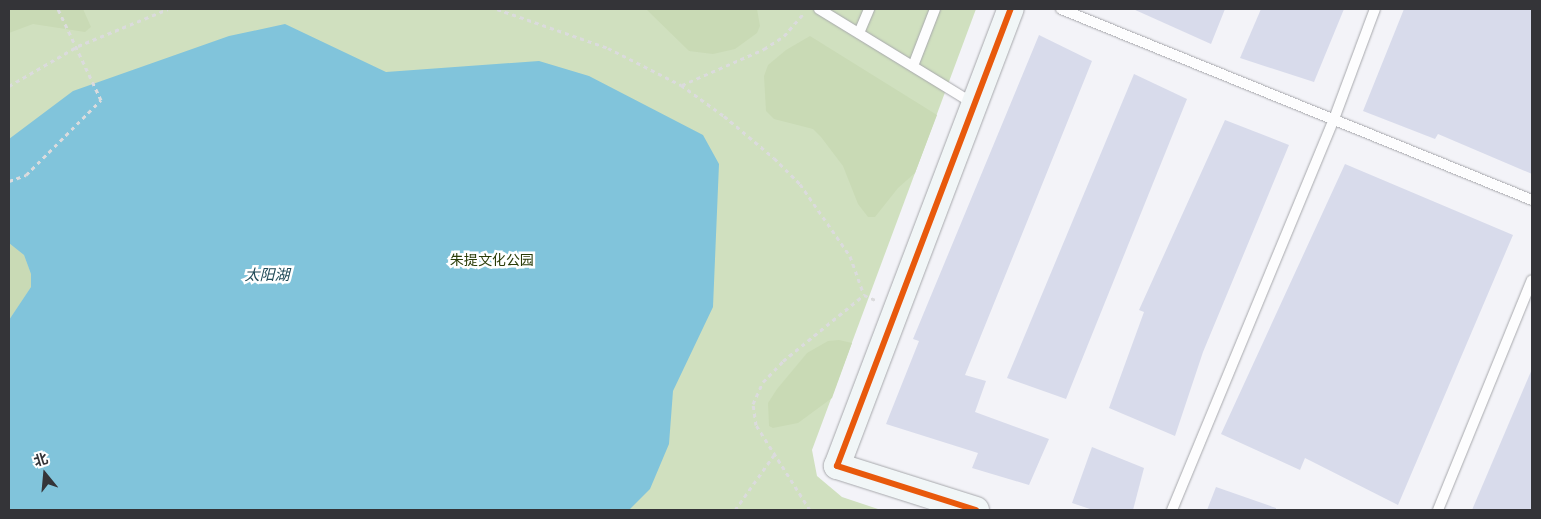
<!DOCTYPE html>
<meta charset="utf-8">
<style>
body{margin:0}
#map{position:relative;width:1541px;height:519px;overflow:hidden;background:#f3f3f8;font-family:"Titillium Web","Noto Sans SC",sans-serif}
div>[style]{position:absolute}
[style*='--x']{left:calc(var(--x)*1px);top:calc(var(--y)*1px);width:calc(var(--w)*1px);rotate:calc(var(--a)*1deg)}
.green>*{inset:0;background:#d0e0bf}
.forest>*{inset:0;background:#c9dab5}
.water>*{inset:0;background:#81c4db}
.building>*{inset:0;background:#d8dbeb}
.path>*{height:3px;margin-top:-1.5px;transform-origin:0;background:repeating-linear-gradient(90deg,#dbdbdd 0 4px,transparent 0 8px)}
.roads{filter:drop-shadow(0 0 1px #a7a8ac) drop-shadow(0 0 1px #a7a8ac)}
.lane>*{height:10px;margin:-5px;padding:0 5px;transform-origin:5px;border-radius:5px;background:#fdfdfe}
.secondary>*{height:26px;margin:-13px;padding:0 13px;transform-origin:13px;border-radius:13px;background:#f1f6f7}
.cycleway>*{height:6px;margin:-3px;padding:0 3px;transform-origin:3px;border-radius:3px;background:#e8590c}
span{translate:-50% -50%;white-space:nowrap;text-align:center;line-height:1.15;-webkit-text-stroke:5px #fff;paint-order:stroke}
.park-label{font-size:14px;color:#2a3c08}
.water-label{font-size:15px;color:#214b58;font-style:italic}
.frame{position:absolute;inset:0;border:10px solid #343438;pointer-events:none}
.north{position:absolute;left:20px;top:449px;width:50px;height:50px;-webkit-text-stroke:4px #fff;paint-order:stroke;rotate:343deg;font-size:14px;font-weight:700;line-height:20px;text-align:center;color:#343438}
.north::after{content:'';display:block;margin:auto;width:18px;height:22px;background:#343438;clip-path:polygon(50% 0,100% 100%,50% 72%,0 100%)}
</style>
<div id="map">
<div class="green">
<div style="clip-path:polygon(9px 9px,976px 9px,812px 450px,817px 476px,842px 497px,881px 510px,9px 510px)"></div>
</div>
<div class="forest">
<div style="clip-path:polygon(9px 9px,83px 9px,91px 27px,85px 32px,33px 24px,9px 33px)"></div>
<div style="clip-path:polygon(646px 9px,757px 9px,760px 26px,757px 33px,735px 49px,713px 54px,689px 51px)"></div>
<div style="clip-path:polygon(810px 36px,937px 115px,915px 173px,898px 188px,875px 217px,868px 217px,858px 204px,843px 166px,821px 137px,813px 129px,774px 119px,766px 111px,764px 76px,768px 65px,786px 50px)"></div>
<div style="clip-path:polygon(9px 243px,24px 255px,31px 274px,31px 287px,9px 320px)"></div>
<div style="clip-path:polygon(839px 340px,852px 343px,832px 398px,798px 423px,773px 428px,769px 426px,768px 403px,777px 389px,807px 353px,828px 341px)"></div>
</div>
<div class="water">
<div style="clip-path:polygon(285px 24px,386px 72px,539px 61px,589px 76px,703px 135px,719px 164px,713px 307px,673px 391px,669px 444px,650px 489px,629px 510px,9px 510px,9px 320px,31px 287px,31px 274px,24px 255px,9px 243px,9px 139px,73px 91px,229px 36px)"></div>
</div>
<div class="building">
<div style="clip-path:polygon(1133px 9px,1225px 9px,1211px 44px)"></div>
<div style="clip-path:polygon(1261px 9px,1344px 9px,1314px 82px,1240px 58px)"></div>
<div style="clip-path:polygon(1404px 9px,1532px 9px,1532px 174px,1438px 134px,1435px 139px,1363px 111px)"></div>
<div style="clip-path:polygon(1039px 35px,1092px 61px,965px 375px,986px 381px,975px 412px,1049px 439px,1029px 485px,972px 468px,978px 453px,886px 424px,919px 341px,913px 339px)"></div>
<div style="clip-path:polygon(1134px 74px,1187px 99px,1066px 399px,1007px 378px)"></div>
<div style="clip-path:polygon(1225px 120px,1289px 145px,1203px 352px,1175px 436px,1109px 408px,1144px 312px,1139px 310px)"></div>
<div style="clip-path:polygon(1345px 164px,1513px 235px,1398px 505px,1305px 458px,1300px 470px,1221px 434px)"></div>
<div style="clip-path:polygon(1532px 369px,1532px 510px,1472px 510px)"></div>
<div style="clip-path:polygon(1092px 447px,1144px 468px,1133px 510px,1093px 510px,1072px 503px)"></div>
<div style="clip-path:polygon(1216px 487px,1276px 508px,1276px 510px,1207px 510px)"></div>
</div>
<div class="path">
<div style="--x:497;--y:9;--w:118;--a:19.4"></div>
<div style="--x:608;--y:48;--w:82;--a:26.9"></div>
<div style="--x:681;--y:85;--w:53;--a:35.8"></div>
<div style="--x:724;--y:116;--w:65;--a:40"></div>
<div style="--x:774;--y:158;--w:37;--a:45"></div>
<div style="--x:800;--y:184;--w:88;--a:55.2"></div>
<div style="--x:850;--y:256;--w:41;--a:70.3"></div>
<div style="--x:864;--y:295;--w:12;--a:24"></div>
<div style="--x:682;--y:85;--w:90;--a:-23.7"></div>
<div style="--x:764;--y:49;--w:24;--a:-33"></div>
<div style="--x:784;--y:36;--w:30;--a:-49"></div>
<div style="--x:9;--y:86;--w:80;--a:-30.1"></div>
<div style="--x:78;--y:46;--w:97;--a:-22.3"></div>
<div style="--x:9;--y:181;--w:18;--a:-19"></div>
<div style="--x:26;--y:175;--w:106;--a:-45"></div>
<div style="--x:101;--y:100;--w:101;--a:-115.3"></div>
<div style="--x:735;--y:510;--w:67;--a:-54.7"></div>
<div style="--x:810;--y:510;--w:101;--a:-122.4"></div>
<div style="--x:756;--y:425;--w:21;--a:-98"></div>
<div style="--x:753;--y:404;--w:24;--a:-66"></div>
<div style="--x:763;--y:382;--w:29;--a:-46"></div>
<div style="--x:783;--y:361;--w:104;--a:-39.2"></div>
</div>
<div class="roads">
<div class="lane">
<div style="--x:819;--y:9;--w:182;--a:31.5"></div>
<div style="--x:1061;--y:9;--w:508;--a:22.07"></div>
<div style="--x:859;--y:33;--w:26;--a:-67"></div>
<div style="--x:913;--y:66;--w:61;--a:-68.9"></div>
<div style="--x:1172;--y:510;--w:423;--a:-67.5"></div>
<div style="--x:1334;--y:119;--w:117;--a:-69.6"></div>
<div style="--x:1438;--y:510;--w:248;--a:-67.8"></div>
</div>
<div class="secondary">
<div style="--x:976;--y:510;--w:146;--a:-162.4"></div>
<div style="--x:837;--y:466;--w:489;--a:-69.2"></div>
</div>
</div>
<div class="cycleway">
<div style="--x:976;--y:510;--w:146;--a:-162.4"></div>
<div style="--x:837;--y:466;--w:489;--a:-69.2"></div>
</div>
<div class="park-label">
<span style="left:492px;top:260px">朱提文化公园</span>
</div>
<div class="water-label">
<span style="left:267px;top:275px">太阳湖</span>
</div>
<div class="frame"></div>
<div class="north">北</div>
</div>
